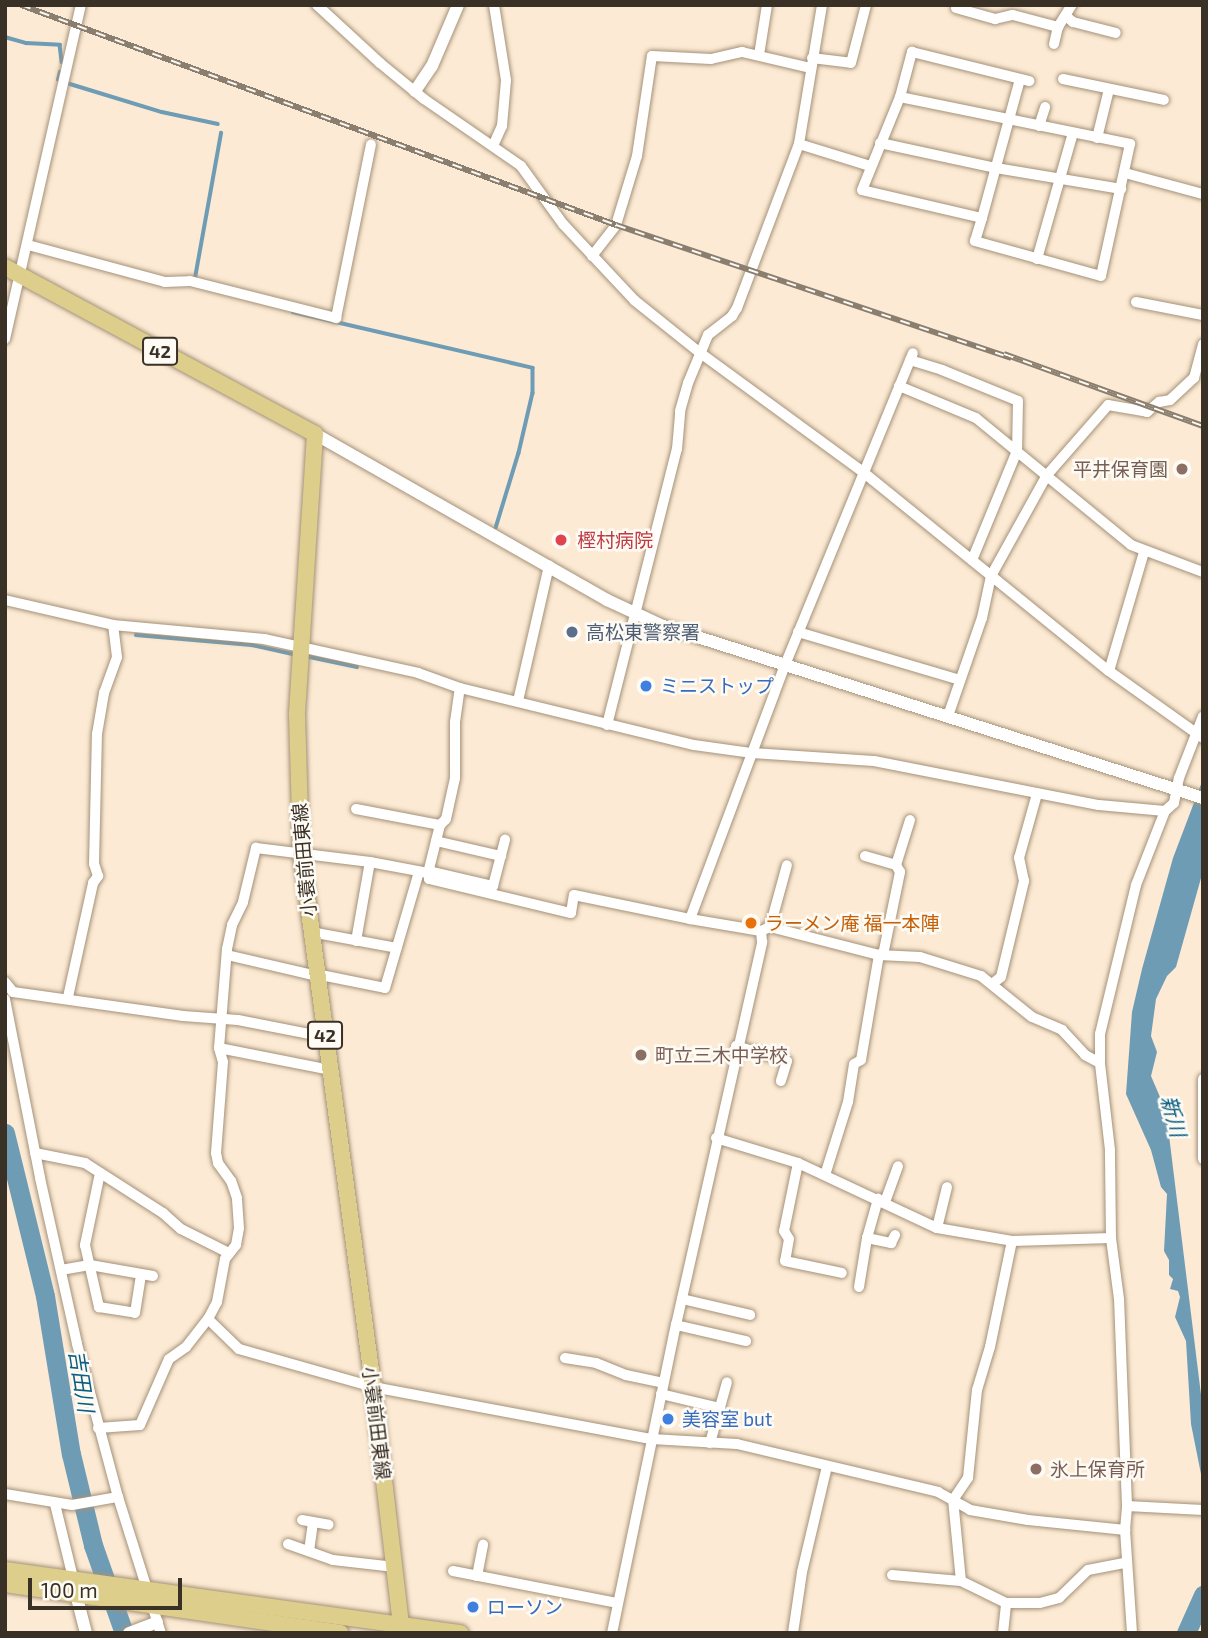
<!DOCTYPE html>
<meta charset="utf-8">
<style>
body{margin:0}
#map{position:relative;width:1208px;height:1638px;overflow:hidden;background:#fcead4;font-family:"Exo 2","Noto Sans JP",sans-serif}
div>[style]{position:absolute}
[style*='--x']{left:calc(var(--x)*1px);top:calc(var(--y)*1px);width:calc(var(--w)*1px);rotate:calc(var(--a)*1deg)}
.water>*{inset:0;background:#6e9cb5}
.stream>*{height:3.5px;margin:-1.75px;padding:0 1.75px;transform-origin:1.75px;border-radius:1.75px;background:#6e9cb5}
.river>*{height:19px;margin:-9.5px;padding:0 9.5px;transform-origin:9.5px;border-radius:9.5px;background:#6e9cb5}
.roads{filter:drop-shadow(0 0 2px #a59178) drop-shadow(0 0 2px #a59178)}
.minor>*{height:10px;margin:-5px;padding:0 5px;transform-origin:5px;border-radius:5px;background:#fff}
.tertiary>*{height:12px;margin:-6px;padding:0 6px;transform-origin:6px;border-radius:6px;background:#fff}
.primary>*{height:16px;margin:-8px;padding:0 8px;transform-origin:8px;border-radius:8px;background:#ddce8b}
.rail>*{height:6px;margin-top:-3px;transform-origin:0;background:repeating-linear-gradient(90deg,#fefaf4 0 10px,#8a7e6f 0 20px);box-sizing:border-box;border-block:2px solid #8a7e6f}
.dots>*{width:19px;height:19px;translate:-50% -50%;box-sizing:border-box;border:4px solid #fefaf4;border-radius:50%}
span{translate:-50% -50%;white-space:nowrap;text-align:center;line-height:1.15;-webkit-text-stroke:5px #fefaf4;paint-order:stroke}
.shield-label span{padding:2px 5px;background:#fefaf4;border:2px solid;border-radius:5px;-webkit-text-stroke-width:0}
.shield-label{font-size:18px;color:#393126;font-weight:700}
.education-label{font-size:19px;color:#785e54}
.right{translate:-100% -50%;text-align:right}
.left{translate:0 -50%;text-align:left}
.health-label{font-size:19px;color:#be3a42}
.service-label{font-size:19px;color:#4e5e75}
.shop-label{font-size:19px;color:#366cbe}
.street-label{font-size:19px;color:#393126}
.food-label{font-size:19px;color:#c56008}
.water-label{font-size:21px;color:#085f82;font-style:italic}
.frame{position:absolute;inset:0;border:7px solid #393126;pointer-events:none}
.scale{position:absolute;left:28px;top:1578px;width:154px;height:32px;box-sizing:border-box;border:4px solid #393126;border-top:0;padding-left:9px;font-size:21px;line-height:24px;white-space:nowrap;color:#393126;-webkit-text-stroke:5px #fefaf4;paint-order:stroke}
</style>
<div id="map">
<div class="water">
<div style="clip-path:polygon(1203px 779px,1203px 871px,1176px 967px,1167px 976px,1156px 999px,1151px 1036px,1157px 1052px,1151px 1076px,1166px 1111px,1203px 1411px,1203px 1484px,1191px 1424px,1186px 1341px,1175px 1317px,1180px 1297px,1178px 1291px,1170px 1289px,1173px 1279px,1169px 1275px,1169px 1260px,1164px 1251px,1167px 1194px,1161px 1187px,1151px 1150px,1126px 1094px,1132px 1012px,1142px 969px,1173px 858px)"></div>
</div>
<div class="stream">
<div style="--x:5;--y:37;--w:22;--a:16"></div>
<div style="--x:26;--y:43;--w:34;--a:3"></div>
<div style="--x:60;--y:45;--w:17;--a:83"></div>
<div style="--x:58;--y:80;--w:8;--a:-76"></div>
<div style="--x:67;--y:83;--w:99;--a:17"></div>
<div style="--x:162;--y:112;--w:57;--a:12.1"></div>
<div style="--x:195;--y:278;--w:147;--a:-79.8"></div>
<div style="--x:293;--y:312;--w:246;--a:13.1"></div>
<div style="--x:533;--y:368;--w:25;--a:90"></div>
<div style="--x:533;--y:393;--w:62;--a:103.1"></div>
<div style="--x:519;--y:453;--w:78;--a:107"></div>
<div style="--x:136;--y:635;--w:116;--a:4.9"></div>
<div style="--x:252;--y:645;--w:46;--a:12.5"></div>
<div style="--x:305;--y:656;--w:53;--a:11.9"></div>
</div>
<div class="river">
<div style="--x:5;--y:1133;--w:168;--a:76.2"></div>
<div style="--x:45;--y:1296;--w:160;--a:80.7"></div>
<div style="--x:71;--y:1454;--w:94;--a:76.4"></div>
<div style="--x:93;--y:1545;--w:93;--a:70.6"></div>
<div style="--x:1186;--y:1633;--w:42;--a:-65.9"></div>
</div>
<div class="roads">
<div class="minor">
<div style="--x:317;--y:5;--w:86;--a:42.6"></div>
<div style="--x:380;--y:63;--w:57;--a:39.3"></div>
<div style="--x:424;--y:99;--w:118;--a:34.6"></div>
<div style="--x:521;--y:166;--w:72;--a:54.1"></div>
<div style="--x:563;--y:224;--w:104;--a:46.9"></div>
<div style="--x:634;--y:300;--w:83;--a:38.7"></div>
<div style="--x:699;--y:352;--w:203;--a:36.2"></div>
<div style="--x:863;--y:472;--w:316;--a:39"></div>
<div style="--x:1109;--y:671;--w:115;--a:35.5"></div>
<div style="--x:956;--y:8;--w:41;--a:15.8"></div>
<div style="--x:995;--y:19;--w:18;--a:-13"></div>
<div style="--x:1013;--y:15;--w:47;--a:14.9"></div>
<div style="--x:1058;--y:27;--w:26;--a:-58"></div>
<div style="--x:1067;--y:17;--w:8;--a:40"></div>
<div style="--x:1073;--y:22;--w:44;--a:14.3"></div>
<div style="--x:1054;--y:44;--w:17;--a:-77"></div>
<div style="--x:759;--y:55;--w:51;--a:-80.9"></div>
<div style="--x:812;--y:58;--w:39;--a:7"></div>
<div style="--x:851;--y:63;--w:60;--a:-75.5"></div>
<div style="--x:1063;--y:79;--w:103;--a:11.7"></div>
<div style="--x:900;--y:97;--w:235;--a:11.5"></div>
<div style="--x:1130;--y:144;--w:135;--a:102.4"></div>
<div style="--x:1101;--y:276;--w:131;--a:-164.5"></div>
<div style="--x:975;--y:241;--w:24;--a:-73"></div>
<div style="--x:982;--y:218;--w:123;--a:-166.9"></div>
<div style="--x:862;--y:190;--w:100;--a:-67.8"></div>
<div style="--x:900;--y:97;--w:47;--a:-75.1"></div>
<div style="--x:912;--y:52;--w:121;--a:13.9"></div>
<div style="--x:1039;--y:126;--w:20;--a:-72"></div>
<div style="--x:1097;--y:138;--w:50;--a:-76.2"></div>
<div style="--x:880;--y:143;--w:119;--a:12.2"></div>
<div style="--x:996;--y:168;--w:127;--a:9.5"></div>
<div style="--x:799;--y:144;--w:74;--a:17.2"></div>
<div style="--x:493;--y:146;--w:22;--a:-66"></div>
<div style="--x:502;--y:126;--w:46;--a:-85"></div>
<div style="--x:506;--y:80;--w:76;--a:-99.1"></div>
<div style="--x:1125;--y:173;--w:81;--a:15.1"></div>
<div style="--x:982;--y:218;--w:144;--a:-74.7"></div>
<div style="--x:28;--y:245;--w:142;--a:15.1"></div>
<div style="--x:165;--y:282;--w:25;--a:-2"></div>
<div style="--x:190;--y:281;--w:151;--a:14.2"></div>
<div style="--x:336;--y:318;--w:177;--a:-78.6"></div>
<div style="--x:592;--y:256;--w:39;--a:-52"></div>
<div style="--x:616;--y:225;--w:72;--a:-73.1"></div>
<div style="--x:637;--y:156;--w:101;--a:-81.5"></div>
<div style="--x:652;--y:56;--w:59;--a:2.9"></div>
<div style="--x:711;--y:59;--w:32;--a:-13"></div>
<div style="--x:742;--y:52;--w:71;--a:13.1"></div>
<div style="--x:1037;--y:259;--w:131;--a:-74.1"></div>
<div style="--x:1136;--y:302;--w:68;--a:11"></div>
<div style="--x:5;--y:339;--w:343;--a:-77.2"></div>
<div style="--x:910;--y:360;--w:34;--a:17"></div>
<div style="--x:942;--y:370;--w:82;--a:22.2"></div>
<div style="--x:1018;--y:401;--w:50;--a:91.1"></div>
<div style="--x:1017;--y:451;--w:118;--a:112.4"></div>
<div style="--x:899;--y:386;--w:83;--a:22.6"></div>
<div style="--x:976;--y:418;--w:200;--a:39.3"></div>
<div style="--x:1131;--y:545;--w:77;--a:20.6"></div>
<div style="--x:5;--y:600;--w:111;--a:13"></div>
<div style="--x:113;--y:625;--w:152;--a:5.3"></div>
<div style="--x:264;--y:639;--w:158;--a:12.4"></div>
<div style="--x:418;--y:673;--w:45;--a:19.7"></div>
<div style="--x:460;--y:688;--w:241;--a:13.7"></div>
<div style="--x:694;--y:745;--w:59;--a:7.9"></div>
<div style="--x:752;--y:753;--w:122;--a:3.8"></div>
<div style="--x:874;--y:761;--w:229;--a:11.1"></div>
<div style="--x:1099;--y:805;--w:66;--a:5.2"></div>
<div style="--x:1165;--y:811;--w:12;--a:-42"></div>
<div style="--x:1174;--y:803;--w:25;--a:-79"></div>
<div style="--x:1179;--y:778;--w:66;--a:-68.8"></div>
<div style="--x:798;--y:632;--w:169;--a:16.5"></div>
<div style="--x:1109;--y:671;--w:124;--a:-73.6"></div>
<div style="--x:518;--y:701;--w:139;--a:-77.1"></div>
<div style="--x:948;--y:716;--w:104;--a:-70.9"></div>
<div style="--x:982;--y:618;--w:43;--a:-77.9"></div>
<div style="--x:991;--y:576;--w:115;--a:-61"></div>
<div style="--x:1047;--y:475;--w:93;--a:-48.9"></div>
<div style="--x:1108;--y:405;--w:40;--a:10"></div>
<div style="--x:1147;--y:412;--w:16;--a:-40"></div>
<div style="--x:1159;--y:402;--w:11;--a:-10"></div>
<div style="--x:1170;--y:400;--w:33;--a:-43"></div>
<div style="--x:1194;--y:378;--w:35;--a:-75"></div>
<div style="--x:607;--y:725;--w:285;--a:-75.8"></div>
<div style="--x:677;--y:449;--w:38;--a:-85"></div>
<div style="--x:680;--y:411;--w:29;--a:-74"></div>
<div style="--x:688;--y:383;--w:52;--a:-67.4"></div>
<div style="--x:708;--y:335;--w:31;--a:-38"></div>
<div style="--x:732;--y:316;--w:9;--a:-58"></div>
<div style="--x:737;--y:308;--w:175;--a:-69.3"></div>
<div style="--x:799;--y:144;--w:141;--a:-80.6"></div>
<div style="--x:356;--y:809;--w:86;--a:10.8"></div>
<div style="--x:440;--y:825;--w:49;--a:104"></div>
<div style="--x:440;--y:825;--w:8;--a:-45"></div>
<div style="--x:446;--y:819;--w:42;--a:-77.6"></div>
<div style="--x:455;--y:778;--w:56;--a:-90"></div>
<div style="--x:455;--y:722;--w:34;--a:-82"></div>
<div style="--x:436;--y:841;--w:67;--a:13"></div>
<div style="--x:865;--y:856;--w:32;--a:16"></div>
<div style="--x:429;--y:871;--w:66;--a:13.2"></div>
<div style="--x:493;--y:886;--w:48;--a:-75.4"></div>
<div style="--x:770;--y:927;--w:64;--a:-74.7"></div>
<div style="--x:761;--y:931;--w:10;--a:-24"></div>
<div style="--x:770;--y:927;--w:113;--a:14.4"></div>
<div style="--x:879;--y:955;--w:41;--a:2.8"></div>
<div style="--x:920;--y:957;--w:64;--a:17.3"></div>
<div style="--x:981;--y:976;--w:65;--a:38.8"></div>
<div style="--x:1032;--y:1017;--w:33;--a:23"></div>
<div style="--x:1062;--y:1030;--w:34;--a:47"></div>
<div style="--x:1085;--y:1055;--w:17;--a:28"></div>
<div style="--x:311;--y:932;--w:87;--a:10.5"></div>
<div style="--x:356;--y:941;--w:80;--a:-80"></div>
<div style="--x:227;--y:955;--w:92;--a:13.1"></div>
<div style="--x:883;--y:955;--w:85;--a:-78.4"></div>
<div style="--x:900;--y:872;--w:8;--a:-120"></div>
<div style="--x:896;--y:865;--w:47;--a:-72.7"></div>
<div style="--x:316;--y:974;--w:70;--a:11.5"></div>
<div style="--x:385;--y:988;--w:121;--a:-73.7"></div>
<div style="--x:5;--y:982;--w:13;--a:51"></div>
<div style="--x:13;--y:992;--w:172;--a:8"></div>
<div style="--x:183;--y:1016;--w:55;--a:4.2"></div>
<div style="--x:238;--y:1020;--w:89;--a:11.1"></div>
<div style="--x:992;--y:984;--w:11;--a:-38"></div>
<div style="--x:1001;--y:977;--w:99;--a:-76.5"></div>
<div style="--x:1024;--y:881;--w:24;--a:-102"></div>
<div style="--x:1019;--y:858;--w:66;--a:-74.3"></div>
<div style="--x:68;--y:997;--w:117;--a:-77.6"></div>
<div style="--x:93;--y:883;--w:9;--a:-54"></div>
<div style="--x:98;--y:876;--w:13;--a:-108"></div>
<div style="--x:94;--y:864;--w:130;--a:-88.7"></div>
<div style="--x:97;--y:734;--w:42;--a:-80.3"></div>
<div style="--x:104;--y:693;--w:38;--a:-70"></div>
<div style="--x:117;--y:657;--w:32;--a:-97"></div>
<div style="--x:5;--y:999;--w:182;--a:78.9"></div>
<div style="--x:40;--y:1178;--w:170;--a:77.4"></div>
<div style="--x:77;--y:1344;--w:158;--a:75"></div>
<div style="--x:118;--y:1497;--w:143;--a:72.5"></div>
<div style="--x:736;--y:1046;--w:53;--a:16.4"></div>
<div style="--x:787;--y:1061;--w:21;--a:107"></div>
<div style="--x:219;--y:1048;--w:113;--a:11.2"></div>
<div style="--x:1203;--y:1079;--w:80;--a:90"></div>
<div style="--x:716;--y:1138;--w:86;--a:17"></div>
<div style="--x:798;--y:1163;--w:153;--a:25.1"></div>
<div style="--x:937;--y:1228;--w:76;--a:9.8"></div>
<div style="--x:1012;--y:1241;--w:99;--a:-1.7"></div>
<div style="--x:35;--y:1153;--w:51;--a:11.3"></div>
<div style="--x:85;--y:1163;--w:93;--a:32.7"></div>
<div style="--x:163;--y:1213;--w:24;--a:42"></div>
<div style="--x:181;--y:1229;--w:54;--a:26.6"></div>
<div style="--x:798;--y:1163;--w:69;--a:101.6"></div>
<div style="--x:784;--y:1231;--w:9;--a:58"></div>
<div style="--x:789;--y:1239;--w:22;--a:100"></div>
<div style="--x:785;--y:1261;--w:58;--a:11.9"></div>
<div style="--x:100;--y:1173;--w:74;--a:101.8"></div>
<div style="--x:85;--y:1245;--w:64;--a:77.3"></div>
<div style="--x:99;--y:1307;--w:36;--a:9"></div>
<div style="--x:135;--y:1313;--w:39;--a:-81"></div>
<div style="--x:825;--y:1175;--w:77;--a:-72.5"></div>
<div style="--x:848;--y:1102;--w:38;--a:-81"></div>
<div style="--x:854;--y:1064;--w:8;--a:-30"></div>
<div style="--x:861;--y:1060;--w:107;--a:-80.3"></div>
<div style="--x:885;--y:1202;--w:38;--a:-70"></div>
<div style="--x:937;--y:1228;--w:42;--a:-76.3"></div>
<div style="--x:867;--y:1238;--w:25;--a:12"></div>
<div style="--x:891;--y:1243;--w:9;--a:-63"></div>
<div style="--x:61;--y:1270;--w:29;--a:-10"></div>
<div style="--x:90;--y:1265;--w:64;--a:9.9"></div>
<div style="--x:859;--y:1287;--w:50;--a:-80.7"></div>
<div style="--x:867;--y:1238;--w:41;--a:-74.2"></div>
<div style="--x:682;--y:1299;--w:70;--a:13.2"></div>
<div style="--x:208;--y:1319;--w:43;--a:44.1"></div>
<div style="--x:239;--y:1349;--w:139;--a:15.8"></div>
<div style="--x:373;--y:1387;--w:284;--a:10.6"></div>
<div style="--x:652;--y:1439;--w:85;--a:3.4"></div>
<div style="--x:737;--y:1444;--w:207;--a:13.4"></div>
<div style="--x:938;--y:1492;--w:37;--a:29"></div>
<div style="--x:970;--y:1510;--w:59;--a:9.8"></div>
<div style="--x:1028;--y:1520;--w:98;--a:5.9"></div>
<div style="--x:1125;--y:1530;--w:24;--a:-85"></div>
<div style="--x:1127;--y:1506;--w:76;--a:3"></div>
<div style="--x:676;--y:1325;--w:72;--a:12.9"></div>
<div style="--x:565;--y:1358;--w:31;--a:9"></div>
<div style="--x:596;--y:1363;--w:32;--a:22"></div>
<div style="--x:626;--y:1375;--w:38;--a:12"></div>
<div style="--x:661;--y:1394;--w:61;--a:13.3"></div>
<div style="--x:98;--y:1428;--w:42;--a:-4.1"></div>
<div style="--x:140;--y:1425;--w:72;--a:-66.3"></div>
<div style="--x:169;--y:1359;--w:21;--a:-35"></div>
<div style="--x:186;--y:1347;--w:36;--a:-52"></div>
<div style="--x:208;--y:1319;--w:19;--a:-62"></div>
<div style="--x:217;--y:1302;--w:44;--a:-79.5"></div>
<div style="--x:225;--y:1259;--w:18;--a:-52"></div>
<div style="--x:236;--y:1245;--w:17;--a:-80"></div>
<div style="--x:239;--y:1228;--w:30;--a:-94"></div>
<div style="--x:237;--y:1198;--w:18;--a:-109"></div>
<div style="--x:231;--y:1181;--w:22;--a:-126"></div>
<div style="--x:218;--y:1163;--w:10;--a:-101"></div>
<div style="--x:216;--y:1153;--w:91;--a:-85.6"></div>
<div style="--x:223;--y:1062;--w:15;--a:-106"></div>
<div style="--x:219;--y:1048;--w:99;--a:-85.4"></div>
<div style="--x:227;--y:949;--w:25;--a:-78"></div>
<div style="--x:232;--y:925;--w:25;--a:-64"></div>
<div style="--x:243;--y:902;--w:56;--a:-76.5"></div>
<div style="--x:256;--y:848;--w:115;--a:7"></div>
<div style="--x:370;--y:862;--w:59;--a:10.7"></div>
<div style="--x:428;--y:873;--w:6;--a:81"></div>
<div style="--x:429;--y:879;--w:146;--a:13.5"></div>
<div style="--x:571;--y:913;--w:18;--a:-81"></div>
<div style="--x:574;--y:895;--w:118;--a:11.7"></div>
<div style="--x:710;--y:1443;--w:63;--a:-74.4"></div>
<div style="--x:5;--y:1494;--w:68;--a:9.3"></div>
<div style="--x:72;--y:1505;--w:47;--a:-9.9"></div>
<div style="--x:55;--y:1504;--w:80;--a:76.3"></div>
<div style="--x:1127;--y:1506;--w:207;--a:-92.2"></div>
<div style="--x:1119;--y:1299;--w:62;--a:-97.5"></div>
<div style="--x:1111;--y:1238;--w:88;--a:-90.7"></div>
<div style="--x:1110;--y:1150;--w:88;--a:-96.6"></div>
<div style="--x:1100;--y:1063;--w:29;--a:-90"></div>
<div style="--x:1100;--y:1034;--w:153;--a:-76.4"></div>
<div style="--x:1136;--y:885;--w:79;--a:-68.6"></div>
<div style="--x:302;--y:1520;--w:27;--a:10"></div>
<div style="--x:1125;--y:1530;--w:103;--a:86.1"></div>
<div style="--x:288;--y:1544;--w:48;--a:19.6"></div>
<div style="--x:333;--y:1560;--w:62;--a:6.4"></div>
<div style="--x:309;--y:1551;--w:29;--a:-82"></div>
<div style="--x:453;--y:1571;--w:168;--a:11"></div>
<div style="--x:892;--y:1575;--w:69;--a:5"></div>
<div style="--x:477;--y:1576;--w:32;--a:-79"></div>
<div style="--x:1006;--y:1603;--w:34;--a:0"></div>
<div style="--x:1040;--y:1603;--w:20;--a:-15"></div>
<div style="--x:1059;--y:1598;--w:40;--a:-44"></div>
<div style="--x:1088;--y:1570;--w:38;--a:-11"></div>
<div style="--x:612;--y:1633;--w:315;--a:-78.3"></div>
<div style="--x:676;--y:1325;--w:393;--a:-77.3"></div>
<div style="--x:762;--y:942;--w:11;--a:-95"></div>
<div style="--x:761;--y:931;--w:72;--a:-170.4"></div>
<div style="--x:690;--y:919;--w:271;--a:-69.5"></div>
<div style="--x:785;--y:665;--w:337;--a:-67.7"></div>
<div style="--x:793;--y:1633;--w:62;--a:-81.6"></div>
<div style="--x:802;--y:1572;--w:109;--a:-76.7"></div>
<div style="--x:1003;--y:1633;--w:30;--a:-84"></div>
<div style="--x:1006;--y:1603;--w:50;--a:-153.9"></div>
<div style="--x:961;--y:1581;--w:81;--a:-95.6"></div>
<div style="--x:953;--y:1500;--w:27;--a:-56"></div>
<div style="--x:968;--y:1478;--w:88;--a:-84.2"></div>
<div style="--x:977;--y:1390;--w:45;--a:-73.2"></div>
<div style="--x:990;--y:1347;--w:108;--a:-78.3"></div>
</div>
<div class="tertiary">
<div style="--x:415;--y:91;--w:30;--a:-56"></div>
<div style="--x:432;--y:66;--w:66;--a:-66.9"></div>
<div style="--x:315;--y:434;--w:336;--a:29.6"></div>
<div style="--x:607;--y:600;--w:62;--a:24.9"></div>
<div style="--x:663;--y:626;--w:567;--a:17.67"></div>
<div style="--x:76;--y:1594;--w:40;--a:75.6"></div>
<div style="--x:129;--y:1633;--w:30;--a:-21"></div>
</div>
<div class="primary">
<div style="--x:5;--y:267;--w:352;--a:28.3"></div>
<div style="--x:315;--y:434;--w:282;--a:93.7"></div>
<div style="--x:297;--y:715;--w:137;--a:88.3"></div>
<div style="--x:301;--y:852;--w:531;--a:82.31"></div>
<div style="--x:372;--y:1378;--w:257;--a:83.3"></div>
<div style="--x:5;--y:1570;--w:460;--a:7.9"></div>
<div style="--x:5;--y:1584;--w:339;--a:8.3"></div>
</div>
</div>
<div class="rail">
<div style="--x:21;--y:5;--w:634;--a:20.29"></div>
<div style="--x:616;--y:225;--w:417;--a:18.6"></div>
<div style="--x:1004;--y:354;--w:212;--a:19.9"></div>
</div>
<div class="dots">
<div style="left:1182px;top:469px;background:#8d6e63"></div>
<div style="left:561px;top:540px;background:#e0444e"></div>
<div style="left:572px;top:632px;background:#5c6f8a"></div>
<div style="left:646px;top:686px;background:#3f7fe0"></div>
<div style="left:751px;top:923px;background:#e8710a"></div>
<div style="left:641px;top:1055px;background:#8d6e63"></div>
<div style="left:668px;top:1419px;background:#3f7fe0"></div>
<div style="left:1036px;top:1469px;background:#8d6e63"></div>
<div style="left:473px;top:1607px;background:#3f7fe0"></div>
</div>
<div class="shield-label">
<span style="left:160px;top:351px">42</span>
<span style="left:325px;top:1035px">42</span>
</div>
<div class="education-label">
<span class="right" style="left:1168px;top:469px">平井保育園</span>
<span class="left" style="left:655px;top:1055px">町立三木中学校</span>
<span class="left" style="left:1050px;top:1469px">氷上保育所</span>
</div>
<div class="health-label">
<span class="left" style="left:577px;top:540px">樫村病院</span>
</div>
<div class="service-label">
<span class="left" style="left:586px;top:632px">高松東警察署</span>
</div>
<div class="shop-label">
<span class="left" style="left:660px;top:686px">ミニストップ</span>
<span class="left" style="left:682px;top:1419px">美容室 but</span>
<span class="left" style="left:487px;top:1607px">ローソン</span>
</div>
<div class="street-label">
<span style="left:304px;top:860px;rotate:-95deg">小蓑前田東線</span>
<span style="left:377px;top:1423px;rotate:83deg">小蓑前田東線</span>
</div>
<div class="food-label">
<span class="left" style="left:765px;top:923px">ラーメン庵 福一本陣</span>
</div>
<div class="water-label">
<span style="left:1174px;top:1116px;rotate:75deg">新川</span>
<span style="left:82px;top:1381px;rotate:81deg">吉田川</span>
</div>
<div class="frame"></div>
<div class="scale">100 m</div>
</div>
